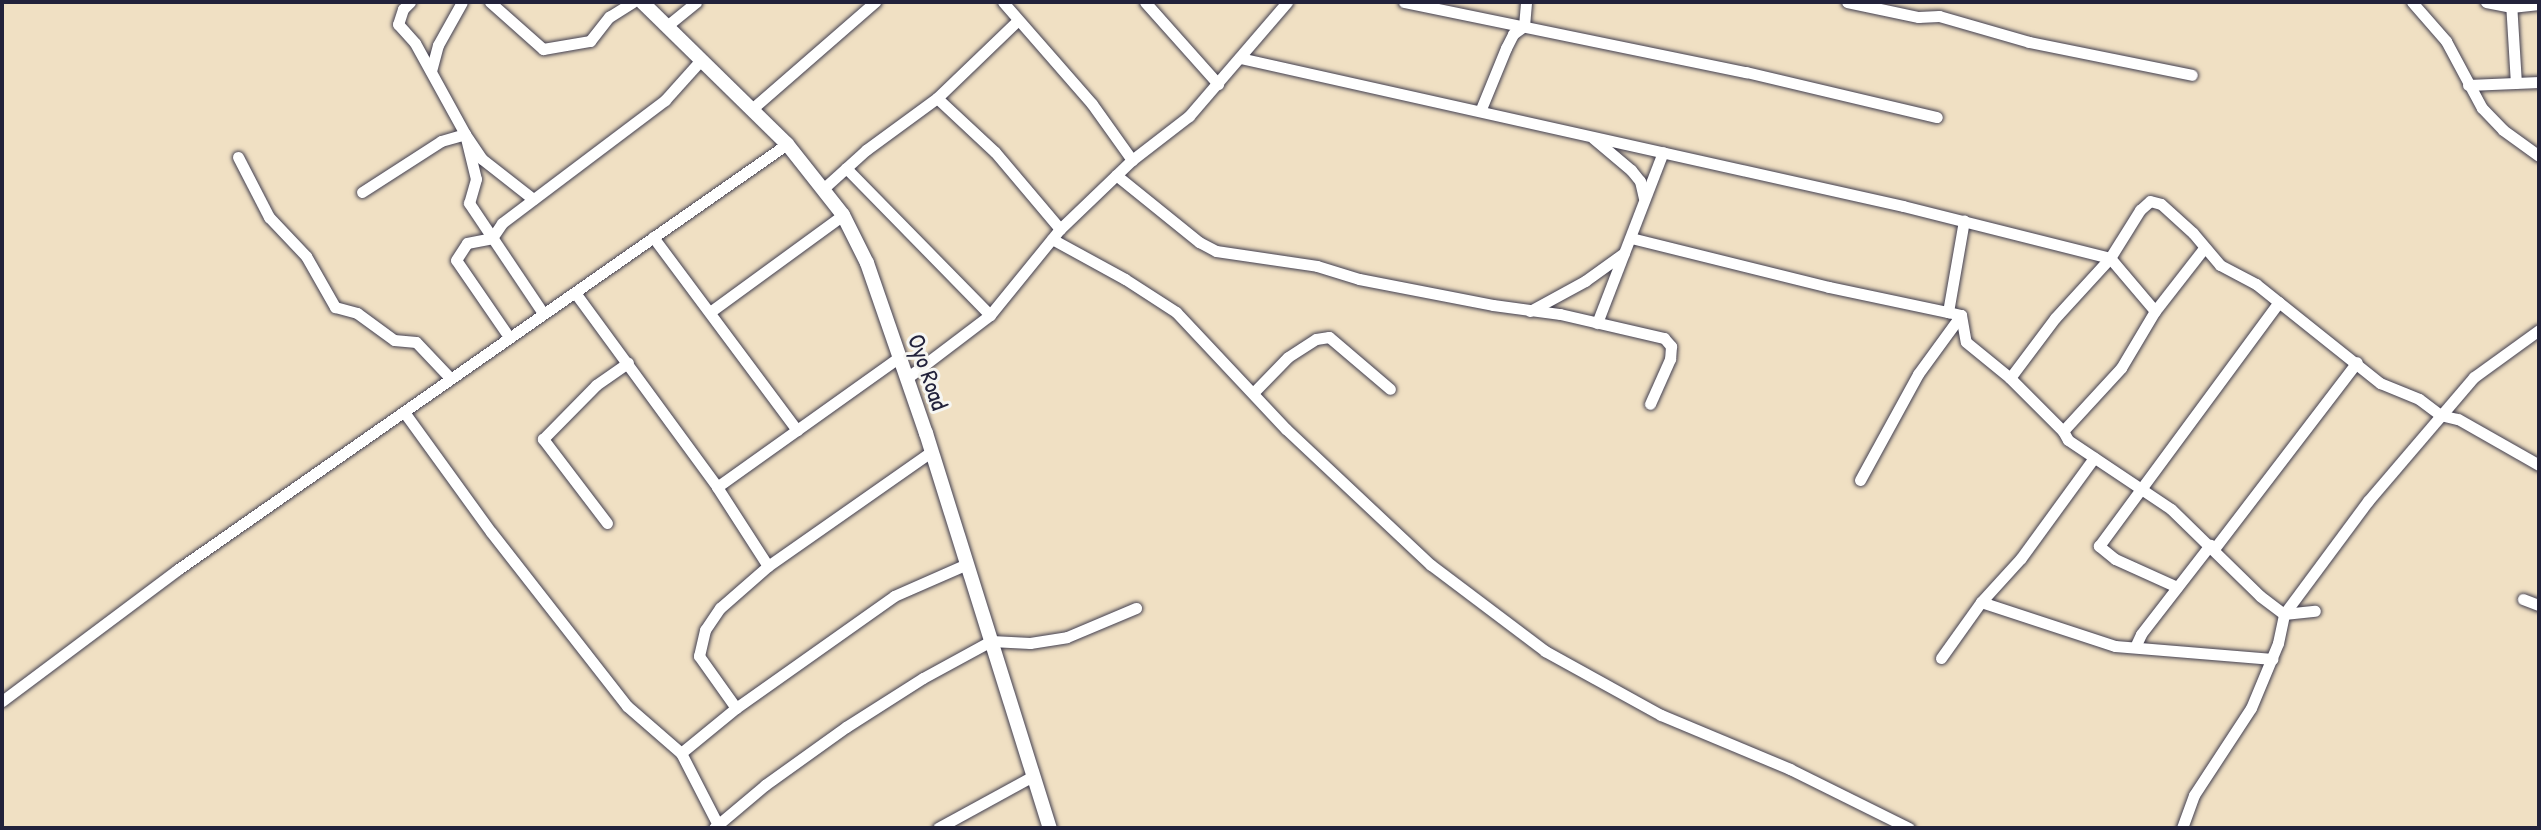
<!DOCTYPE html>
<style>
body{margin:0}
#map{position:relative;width:2541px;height:830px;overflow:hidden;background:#f0e0c3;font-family:"Patrick Hand",sans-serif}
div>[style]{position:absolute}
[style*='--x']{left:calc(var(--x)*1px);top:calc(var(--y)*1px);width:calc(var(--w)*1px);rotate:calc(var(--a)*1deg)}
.roads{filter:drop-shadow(0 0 2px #413e4f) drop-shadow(0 0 2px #413e4f)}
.minor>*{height:11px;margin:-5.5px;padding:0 5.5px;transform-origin:5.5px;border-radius:5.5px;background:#fff}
.tertiary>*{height:14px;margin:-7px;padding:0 7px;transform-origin:7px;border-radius:7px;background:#fff}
span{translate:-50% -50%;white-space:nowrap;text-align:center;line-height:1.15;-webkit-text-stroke:6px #f6f6f2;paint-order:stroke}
.street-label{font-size:24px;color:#22223b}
.frame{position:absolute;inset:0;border:4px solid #22223b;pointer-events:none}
</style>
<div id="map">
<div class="roads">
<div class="minor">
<div style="--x:410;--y:2;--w:10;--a:135"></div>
<div style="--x:403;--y:9;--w:16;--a:108"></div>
<div style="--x:398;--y:24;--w:25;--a:48"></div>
<div style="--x:415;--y:43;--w:104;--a:61.2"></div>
<div style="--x:465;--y:134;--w:46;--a:76.3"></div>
<div style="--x:476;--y:179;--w:25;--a:106"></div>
<div style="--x:469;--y:203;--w:133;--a:56.1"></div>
<div style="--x:490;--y:2;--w:71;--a:41.6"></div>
<div style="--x:543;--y:49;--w:48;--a:-9.7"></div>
<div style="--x:590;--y:41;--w:31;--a:-52"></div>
<div style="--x:609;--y:17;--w:28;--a:-32"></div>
<div style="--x:1003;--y:2;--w:135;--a:48.9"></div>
<div style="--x:1092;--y:104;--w:69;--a:54.5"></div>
<div style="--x:1145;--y:2;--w:110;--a:48.3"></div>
<div style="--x:1404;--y:2;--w:349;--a:11.6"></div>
<div style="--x:1746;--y:72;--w:196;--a:13.3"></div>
<div style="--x:1847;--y:2;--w:73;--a:11.9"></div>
<div style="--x:1918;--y:17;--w:21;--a:-3"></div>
<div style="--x:1939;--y:16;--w:94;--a:16.1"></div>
<div style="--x:2029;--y:42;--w:166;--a:11.4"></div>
<div style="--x:2412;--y:2;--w:52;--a:48.9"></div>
<div style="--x:2446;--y:41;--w:76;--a:61.8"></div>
<div style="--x:2482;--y:108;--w:30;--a:46"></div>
<div style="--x:2503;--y:130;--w:44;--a:35.8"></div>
<div style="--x:2486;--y:2;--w:25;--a:11"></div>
<div style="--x:2511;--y:7;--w:28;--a:-6"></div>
<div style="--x:2511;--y:2;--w:81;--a:86.5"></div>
<div style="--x:668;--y:25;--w:36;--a:-39"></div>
<div style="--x:1240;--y:58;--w:679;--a:12.58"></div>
<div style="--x:1903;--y:206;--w:213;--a:14.1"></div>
<div style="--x:2110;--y:258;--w:57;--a:-58"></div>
<div style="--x:2140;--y:210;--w:13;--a:-42"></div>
<div style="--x:2150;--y:201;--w:11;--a:15"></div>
<div style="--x:2161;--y:204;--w:43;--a:42.2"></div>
<div style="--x:2193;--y:233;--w:42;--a:49.8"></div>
<div style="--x:2220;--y:265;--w:41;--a:27.8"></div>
<div style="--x:2256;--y:284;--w:159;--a:38.6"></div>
<div style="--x:2380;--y:383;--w:42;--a:22.3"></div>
<div style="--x:2419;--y:399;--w:26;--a:37"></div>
<div style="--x:2440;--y:415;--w:18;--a:13"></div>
<div style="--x:2458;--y:419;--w:93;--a:29.6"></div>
<div style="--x:431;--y:71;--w:27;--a:-75"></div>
<div style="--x:438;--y:45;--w:49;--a:-60.8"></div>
<div style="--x:2468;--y:85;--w:71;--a:-2.4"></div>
<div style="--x:937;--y:98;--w:79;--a:43"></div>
<div style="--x:995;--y:152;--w:101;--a:49.8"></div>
<div style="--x:753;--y:108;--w:162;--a:-41"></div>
<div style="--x:1481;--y:109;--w:66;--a:-67.7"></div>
<div style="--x:1506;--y:48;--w:16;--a:-63"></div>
<div style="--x:1513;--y:34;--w:14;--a:-36"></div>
<div style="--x:1524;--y:26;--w:24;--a:-85"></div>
<div style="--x:1593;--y:138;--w:50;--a:40.1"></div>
<div style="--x:1631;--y:170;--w:14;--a:51"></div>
<div style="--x:1640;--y:181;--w:18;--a:77"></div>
<div style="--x:238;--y:157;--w:68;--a:62.7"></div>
<div style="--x:269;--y:217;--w:54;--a:46.5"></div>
<div style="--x:306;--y:256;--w:59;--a:60.4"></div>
<div style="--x:335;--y:307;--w:23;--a:15"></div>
<div style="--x:357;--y:313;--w:46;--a:36.1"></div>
<div style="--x:394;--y:340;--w:22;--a:5"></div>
<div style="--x:416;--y:342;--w:50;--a:46.6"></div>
<div style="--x:846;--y:168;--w:206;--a:45.6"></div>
<div style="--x:1116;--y:175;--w:107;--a:38.9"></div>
<div style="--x:1199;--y:242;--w:19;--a:28"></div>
<div style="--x:1216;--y:251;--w:102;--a:8.4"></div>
<div style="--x:1317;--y:266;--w:44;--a:17.2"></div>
<div style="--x:1359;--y:279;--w:136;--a:11"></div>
<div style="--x:1493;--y:305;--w:68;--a:7.7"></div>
<div style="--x:1560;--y:314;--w:107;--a:13"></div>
<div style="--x:1664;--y:338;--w:11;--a:49"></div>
<div style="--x:1671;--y:346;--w:13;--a:94"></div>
<div style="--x:1670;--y:359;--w:49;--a:114"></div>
<div style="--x:824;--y:188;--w:57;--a:-42.1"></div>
<div style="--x:866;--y:150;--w:88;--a:-36.2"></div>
<div style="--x:937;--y:98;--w:112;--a:-43.9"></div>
<div style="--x:362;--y:192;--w:94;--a:-32.8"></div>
<div style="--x:441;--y:141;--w:25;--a:-16"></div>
<div style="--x:465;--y:134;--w:30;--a:56"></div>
<div style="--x:482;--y:159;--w:65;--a:38.1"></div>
<div style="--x:653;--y:237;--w:241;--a:53.3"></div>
<div style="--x:1631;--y:238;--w:204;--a:13.9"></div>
<div style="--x:1829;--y:287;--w:122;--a:11.9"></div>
<div style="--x:1052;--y:239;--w:83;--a:28.7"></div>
<div style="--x:1125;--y:279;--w:61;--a:32.9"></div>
<div style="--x:1176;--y:312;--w:161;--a:46.8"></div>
<div style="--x:1286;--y:429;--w:199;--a:43.2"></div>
<div style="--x:1431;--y:565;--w:143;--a:37"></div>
<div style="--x:1545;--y:651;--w:132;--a:28.9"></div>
<div style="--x:1661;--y:715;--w:140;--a:22.7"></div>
<div style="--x:1790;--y:769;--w:133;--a:26.4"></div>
<div style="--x:576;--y:294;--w:239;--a:53.8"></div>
<div style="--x:717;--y:487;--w:94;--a:57.2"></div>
<div style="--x:1530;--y:311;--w:63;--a:-28.6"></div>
<div style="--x:1585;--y:281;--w:48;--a:-35.7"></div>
<div style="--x:2155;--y:311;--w:70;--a:-130.3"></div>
<div style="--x:2110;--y:258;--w:81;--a:132.5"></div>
<div style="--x:2055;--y:318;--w:75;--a:126.9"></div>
<div style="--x:2010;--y:378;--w:75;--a:45"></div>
<div style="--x:2063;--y:431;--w:86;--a:-47.4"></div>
<div style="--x:2121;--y:368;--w:66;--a:-59.2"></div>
<div style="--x:2155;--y:311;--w:80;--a:-52.1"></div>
<div style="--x:710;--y:312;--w:165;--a:-36.1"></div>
<div style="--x:1961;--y:315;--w:27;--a:80"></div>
<div style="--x:1966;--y:342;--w:57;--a:39.3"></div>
<div style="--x:1597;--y:323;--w:183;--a:-68.9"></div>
<div style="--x:509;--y:337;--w:93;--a:-124.5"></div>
<div style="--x:456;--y:260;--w:20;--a:-57"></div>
<div style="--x:467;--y:243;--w:25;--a:-11"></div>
<div style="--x:492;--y:238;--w:18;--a:-56"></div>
<div style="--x:502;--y:223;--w:204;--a:-37"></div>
<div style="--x:665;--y:100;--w:52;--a:-48.1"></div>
<div style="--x:907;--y:378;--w:104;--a:-37.2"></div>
<div style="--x:990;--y:315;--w:111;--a:-50.9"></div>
<div style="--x:1060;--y:229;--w:100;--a:-43.8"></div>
<div style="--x:1132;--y:160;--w:72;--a:-37.7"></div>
<div style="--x:1189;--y:116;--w:150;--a:-49.3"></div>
<div style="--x:1253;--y:393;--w:50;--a:-45.8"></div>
<div style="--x:1288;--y:357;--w:33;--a:-33"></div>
<div style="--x:1316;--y:339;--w:13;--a:-9"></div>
<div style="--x:1329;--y:337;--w:80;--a:40.4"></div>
<div style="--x:404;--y:412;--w:148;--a:54.1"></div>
<div style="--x:491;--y:532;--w:221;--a:52"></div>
<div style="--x:627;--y:706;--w:72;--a:41"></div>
<div style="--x:681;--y:753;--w:81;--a:62.8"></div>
<div style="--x:2063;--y:431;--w:10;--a:61"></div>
<div style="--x:2068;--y:440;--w:124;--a:33.8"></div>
<div style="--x:2171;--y:509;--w:124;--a:44.3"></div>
<div style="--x:2260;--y:596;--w:30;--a:37"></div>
<div style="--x:2284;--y:614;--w:31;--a:-6"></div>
<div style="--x:1860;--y:480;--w:121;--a:-61.3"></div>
<div style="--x:1918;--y:374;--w:73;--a:-53.9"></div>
<div style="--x:1961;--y:315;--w:13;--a:-167"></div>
<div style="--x:1948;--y:312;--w:93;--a:-80.1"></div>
<div style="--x:717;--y:487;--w:224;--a:-35.5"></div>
<div style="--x:607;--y:523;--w:106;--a:-127.3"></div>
<div style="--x:543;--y:439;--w:76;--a:-45.5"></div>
<div style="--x:596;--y:385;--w:39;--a:-35"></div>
<div style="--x:2214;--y:549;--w:235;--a:-52.6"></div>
<div style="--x:2177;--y:587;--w:68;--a:-155.7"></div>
<div style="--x:2115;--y:559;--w:21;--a:-141"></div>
<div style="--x:2099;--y:546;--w:303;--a:-53.6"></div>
<div style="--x:2523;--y:599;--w:17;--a:21"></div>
<div style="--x:1981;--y:602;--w:141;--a:18.2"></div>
<div style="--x:2115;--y:646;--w:158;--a:4.7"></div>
<div style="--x:2135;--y:647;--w:14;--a:-65"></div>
<div style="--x:2141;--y:634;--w:113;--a:-52.2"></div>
<div style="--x:1941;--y:658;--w:69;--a:-54.5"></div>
<div style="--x:1981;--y:602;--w:59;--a:-47.7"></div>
<div style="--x:2021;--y:558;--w:124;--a:-53.9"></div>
<div style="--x:2;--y:701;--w:219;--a:-36.8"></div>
<div style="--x:177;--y:570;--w:744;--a:-34.93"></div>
<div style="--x:736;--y:708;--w:64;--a:-125.4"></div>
<div style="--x:699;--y:656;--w:27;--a:-77"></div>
<div style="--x:705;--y:630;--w:27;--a:-56"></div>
<div style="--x:720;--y:608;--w:64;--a:-41.2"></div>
<div style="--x:768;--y:566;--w:200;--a:-35"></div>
<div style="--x:681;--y:753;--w:71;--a:-39.3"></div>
<div style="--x:736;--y:708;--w:194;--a:-35.3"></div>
<div style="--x:894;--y:596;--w:80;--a:-23.7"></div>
<div style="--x:714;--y:828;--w:67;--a:-40.1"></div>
<div style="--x:765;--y:785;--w:100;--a:-35.6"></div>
<div style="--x:846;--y:727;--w:91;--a:-32.5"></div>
<div style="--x:923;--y:678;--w:77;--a:-28.6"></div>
<div style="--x:991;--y:641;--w:39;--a:3"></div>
<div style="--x:1030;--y:643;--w:37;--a:-9"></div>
<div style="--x:1067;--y:637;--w:75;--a:-22.8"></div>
<div style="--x:938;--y:828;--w:108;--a:-28.7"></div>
<div style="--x:2182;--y:828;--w:35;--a:-70"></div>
<div style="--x:2194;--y:795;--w:104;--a:-56.8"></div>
<div style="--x:2251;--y:708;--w:70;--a:-67.4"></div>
<div style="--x:2278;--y:643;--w:30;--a:-78"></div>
<div style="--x:2284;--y:614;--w:141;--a:-53.4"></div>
<div style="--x:2368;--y:501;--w:163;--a:-49.5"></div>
<div style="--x:2474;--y:377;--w:80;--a:-35.9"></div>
</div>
<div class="tertiary">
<div style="--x:642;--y:2;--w:203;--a:44.4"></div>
<div style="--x:787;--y:144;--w:90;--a:51.7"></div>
<div style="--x:843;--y:215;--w:54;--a:63.4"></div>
<div style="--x:867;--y:263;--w:180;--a:70.9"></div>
<div style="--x:926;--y:433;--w:414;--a:72.6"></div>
</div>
</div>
<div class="street-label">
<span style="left:928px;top:372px;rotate:71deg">Oyo Road</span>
</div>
<div class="frame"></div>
</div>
